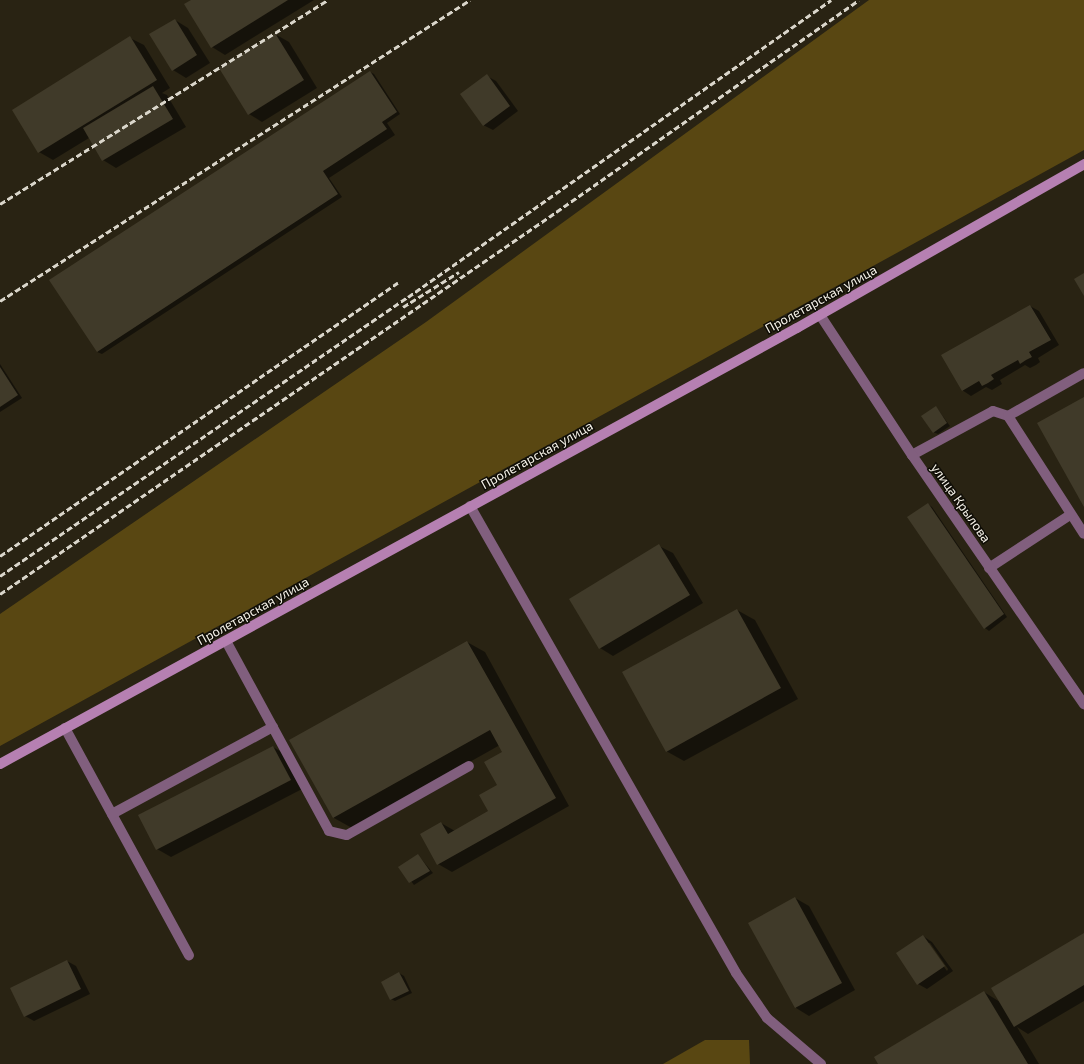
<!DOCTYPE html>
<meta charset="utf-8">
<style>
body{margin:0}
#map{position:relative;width:1084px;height:1064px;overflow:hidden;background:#292313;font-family:"Exo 2",sans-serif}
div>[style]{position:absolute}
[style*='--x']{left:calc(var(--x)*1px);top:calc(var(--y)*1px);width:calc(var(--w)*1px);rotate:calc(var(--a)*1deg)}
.green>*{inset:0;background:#594712}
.shadow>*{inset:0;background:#0007}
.building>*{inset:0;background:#403a29}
.lane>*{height:10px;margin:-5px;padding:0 5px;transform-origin:5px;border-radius:5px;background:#815f7e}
.street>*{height:10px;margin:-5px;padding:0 5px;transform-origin:5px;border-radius:5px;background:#815f7e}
.secondary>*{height:10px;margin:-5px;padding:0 5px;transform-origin:5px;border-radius:5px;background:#b680b2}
.rail>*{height:3px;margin-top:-1.5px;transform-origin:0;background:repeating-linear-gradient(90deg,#dad6cb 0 6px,transparent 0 9px)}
span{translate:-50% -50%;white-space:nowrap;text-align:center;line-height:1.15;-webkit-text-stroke:3px #0f0d06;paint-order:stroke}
.street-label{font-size:13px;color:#f6f2e8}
</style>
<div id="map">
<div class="green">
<div style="clip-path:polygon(869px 0,1084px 0,1084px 150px,0 746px,0 614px,426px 322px)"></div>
<div style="clip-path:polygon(705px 1040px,749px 1040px,750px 1064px,663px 1064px)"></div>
</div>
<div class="shadow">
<div style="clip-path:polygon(193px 0,314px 0,225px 55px,212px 47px)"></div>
<div style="clip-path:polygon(175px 20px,188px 28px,210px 63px,186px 78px,173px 70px)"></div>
<div style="clip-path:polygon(275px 34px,289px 42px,317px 88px,262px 122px,249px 114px)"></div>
<div style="clip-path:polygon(130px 38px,144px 45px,170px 88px,162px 93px,167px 95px,186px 127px,116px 168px,103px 160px,89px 138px,53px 160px,39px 152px)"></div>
<div style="clip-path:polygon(370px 72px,374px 74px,400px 114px,387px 123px,395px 135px,329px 178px,342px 197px,102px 354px,97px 352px)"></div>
<div style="clip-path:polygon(487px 76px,496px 81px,518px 111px,493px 130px,483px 125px)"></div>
<div style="clip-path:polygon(1030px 306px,1039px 311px,1059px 345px,1038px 358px,1040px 362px,1036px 365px,1030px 368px,1025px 365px,1000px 380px,1002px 384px,992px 390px,986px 387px,971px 396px,962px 390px)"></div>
<div style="clip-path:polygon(0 364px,22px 398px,0 412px)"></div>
<div style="clip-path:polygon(936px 407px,950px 426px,938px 434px,933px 432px)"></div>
<div style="clip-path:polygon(928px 504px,932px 507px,1007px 617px,989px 631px,985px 628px)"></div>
<div style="clip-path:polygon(659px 546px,673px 553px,703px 603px,613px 656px,600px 648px)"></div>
<div style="clip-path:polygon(737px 610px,755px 620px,798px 699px,684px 761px,666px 751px)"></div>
<div style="clip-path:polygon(467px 642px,485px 652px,569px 806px,452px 872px,438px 864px,441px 823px,455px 831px,489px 812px,498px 785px,504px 753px,500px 745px,352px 828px,334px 818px,290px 741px)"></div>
<div style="clip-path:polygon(273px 747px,287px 755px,304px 788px,171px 857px,157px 849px,140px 815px)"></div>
<div style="clip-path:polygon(418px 855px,433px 873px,414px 885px,400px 867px)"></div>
<div style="clip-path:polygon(795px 898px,809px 906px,855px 990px,809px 1016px,796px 1008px)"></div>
<div style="clip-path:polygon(1084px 934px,1084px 1001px,1028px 1034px,1017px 1027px,1039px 1064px,880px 1064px,984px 992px,1000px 1002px)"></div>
<div style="clip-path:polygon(evenodd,923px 936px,932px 942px,953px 971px,927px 989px,918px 984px,923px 936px,927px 943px,930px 943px,948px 969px,947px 971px,927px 943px)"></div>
<div style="clip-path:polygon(67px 961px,76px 966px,90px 994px,34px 1021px,25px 1016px)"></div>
<div style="clip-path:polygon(399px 973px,404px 976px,412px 993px,395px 1001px,391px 999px)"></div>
</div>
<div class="building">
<div style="clip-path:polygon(191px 0,288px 0,211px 48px,184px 4px)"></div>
<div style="clip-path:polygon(175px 19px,197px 55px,172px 71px,149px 34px)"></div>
<div style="clip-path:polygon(275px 33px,304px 80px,248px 115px,219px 68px)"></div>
<div style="clip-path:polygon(130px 36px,157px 80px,38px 153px,12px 110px)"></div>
<div style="clip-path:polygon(370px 71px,397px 112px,382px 122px,387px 129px,323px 171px,338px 194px,97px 352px,49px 280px)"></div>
<div style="clip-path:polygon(487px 74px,510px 106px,483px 126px,460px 94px)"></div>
<div style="clip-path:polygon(153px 86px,173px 119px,102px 161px,83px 128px)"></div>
<div style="clip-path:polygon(1084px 273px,1084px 296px,1074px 279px)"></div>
<div style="clip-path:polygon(1030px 305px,1051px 340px,1029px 352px,1032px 357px,1026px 360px,1020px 364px,1018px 360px,991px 375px,994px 379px,988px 383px,982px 386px,979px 381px,962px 391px,941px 355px)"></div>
<div style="clip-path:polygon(0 367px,18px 395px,0 407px)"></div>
<div style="clip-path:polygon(1084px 397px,1084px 507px,1037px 423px)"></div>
<div style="clip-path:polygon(936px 406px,947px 423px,933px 433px,921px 416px)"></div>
<div style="clip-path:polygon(928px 503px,1004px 614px,984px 629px,907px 517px)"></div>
<div style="clip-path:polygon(659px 544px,690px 595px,599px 649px,569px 599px)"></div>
<div style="clip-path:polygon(737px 609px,781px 688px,666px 752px,622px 672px)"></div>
<div style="clip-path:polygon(467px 641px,556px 798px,437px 865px,420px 834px,441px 822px,448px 834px,488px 811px,479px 795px,497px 785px,484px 762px,502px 752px,490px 730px,333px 818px,289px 740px)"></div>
<div style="clip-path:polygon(273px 746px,291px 780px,156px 850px,138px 815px)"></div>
<div style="clip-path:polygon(418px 854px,430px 871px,409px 883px,398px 867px)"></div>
<div style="clip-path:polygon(795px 897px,842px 983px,795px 1008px,748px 923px)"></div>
<div style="clip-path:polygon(1084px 933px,1084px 985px,1014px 1027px,991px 988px)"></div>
<div style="clip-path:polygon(923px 935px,945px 966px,917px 985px,896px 953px)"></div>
<div style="clip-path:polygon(67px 960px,81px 989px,24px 1017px,10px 988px)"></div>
<div style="clip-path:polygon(399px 972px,409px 991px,390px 1000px,381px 982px)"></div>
<div style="clip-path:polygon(984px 991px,1028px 1064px,878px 1064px,874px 1057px)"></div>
</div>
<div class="lane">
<div style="--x:1008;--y:416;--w:140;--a:57.2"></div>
<div style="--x:912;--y:455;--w:92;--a:-28.5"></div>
<div style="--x:993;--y:411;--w:16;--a:18"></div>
<div style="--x:1008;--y:416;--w:87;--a:-29.5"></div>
<div style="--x:470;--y:506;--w:537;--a:60.33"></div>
<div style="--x:736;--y:973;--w:55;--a:55.4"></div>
<div style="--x:767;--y:1018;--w:71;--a:40.4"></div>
<div style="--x:989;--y:568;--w:97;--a:-33.2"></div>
<div style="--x:226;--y:641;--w:216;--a:61.5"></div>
<div style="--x:329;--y:831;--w:18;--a:13"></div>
<div style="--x:347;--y:835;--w:140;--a:-29.5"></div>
<div style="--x:65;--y:728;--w:259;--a:61.4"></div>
<div style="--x:112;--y:814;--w:183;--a:-28.4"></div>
</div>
<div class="street">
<div style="--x:820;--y:315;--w:168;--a:56.7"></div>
<div style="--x:912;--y:455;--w:303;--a:55.4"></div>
</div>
<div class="secondary">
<div style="--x:0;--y:764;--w:908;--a:-28.68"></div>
<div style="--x:797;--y:328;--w:331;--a:-29.7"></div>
</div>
<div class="rail">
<div style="--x:0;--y:204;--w:386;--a:-31.9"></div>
<div style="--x:0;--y:301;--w:558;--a:-32.64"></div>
<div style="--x:403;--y:307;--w:66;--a:-32"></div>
<div style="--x:0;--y:556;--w:483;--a:-34.5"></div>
<div style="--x:0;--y:576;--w:494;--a:-34.4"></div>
<div style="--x:408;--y:297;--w:517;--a:-35.07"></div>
<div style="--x:0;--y:594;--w:666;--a:-34.48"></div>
<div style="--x:549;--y:217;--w:378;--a:-35"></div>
</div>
<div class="street-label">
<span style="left:821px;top:299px;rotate:-29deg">Пролетарская улица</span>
<span style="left:537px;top:455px;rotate:-29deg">Пролетарская улица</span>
<span style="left:961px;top:503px;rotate:55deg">улица Крылова</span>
<span style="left:253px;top:611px;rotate:-29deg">Пролетарская улица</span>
</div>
</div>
